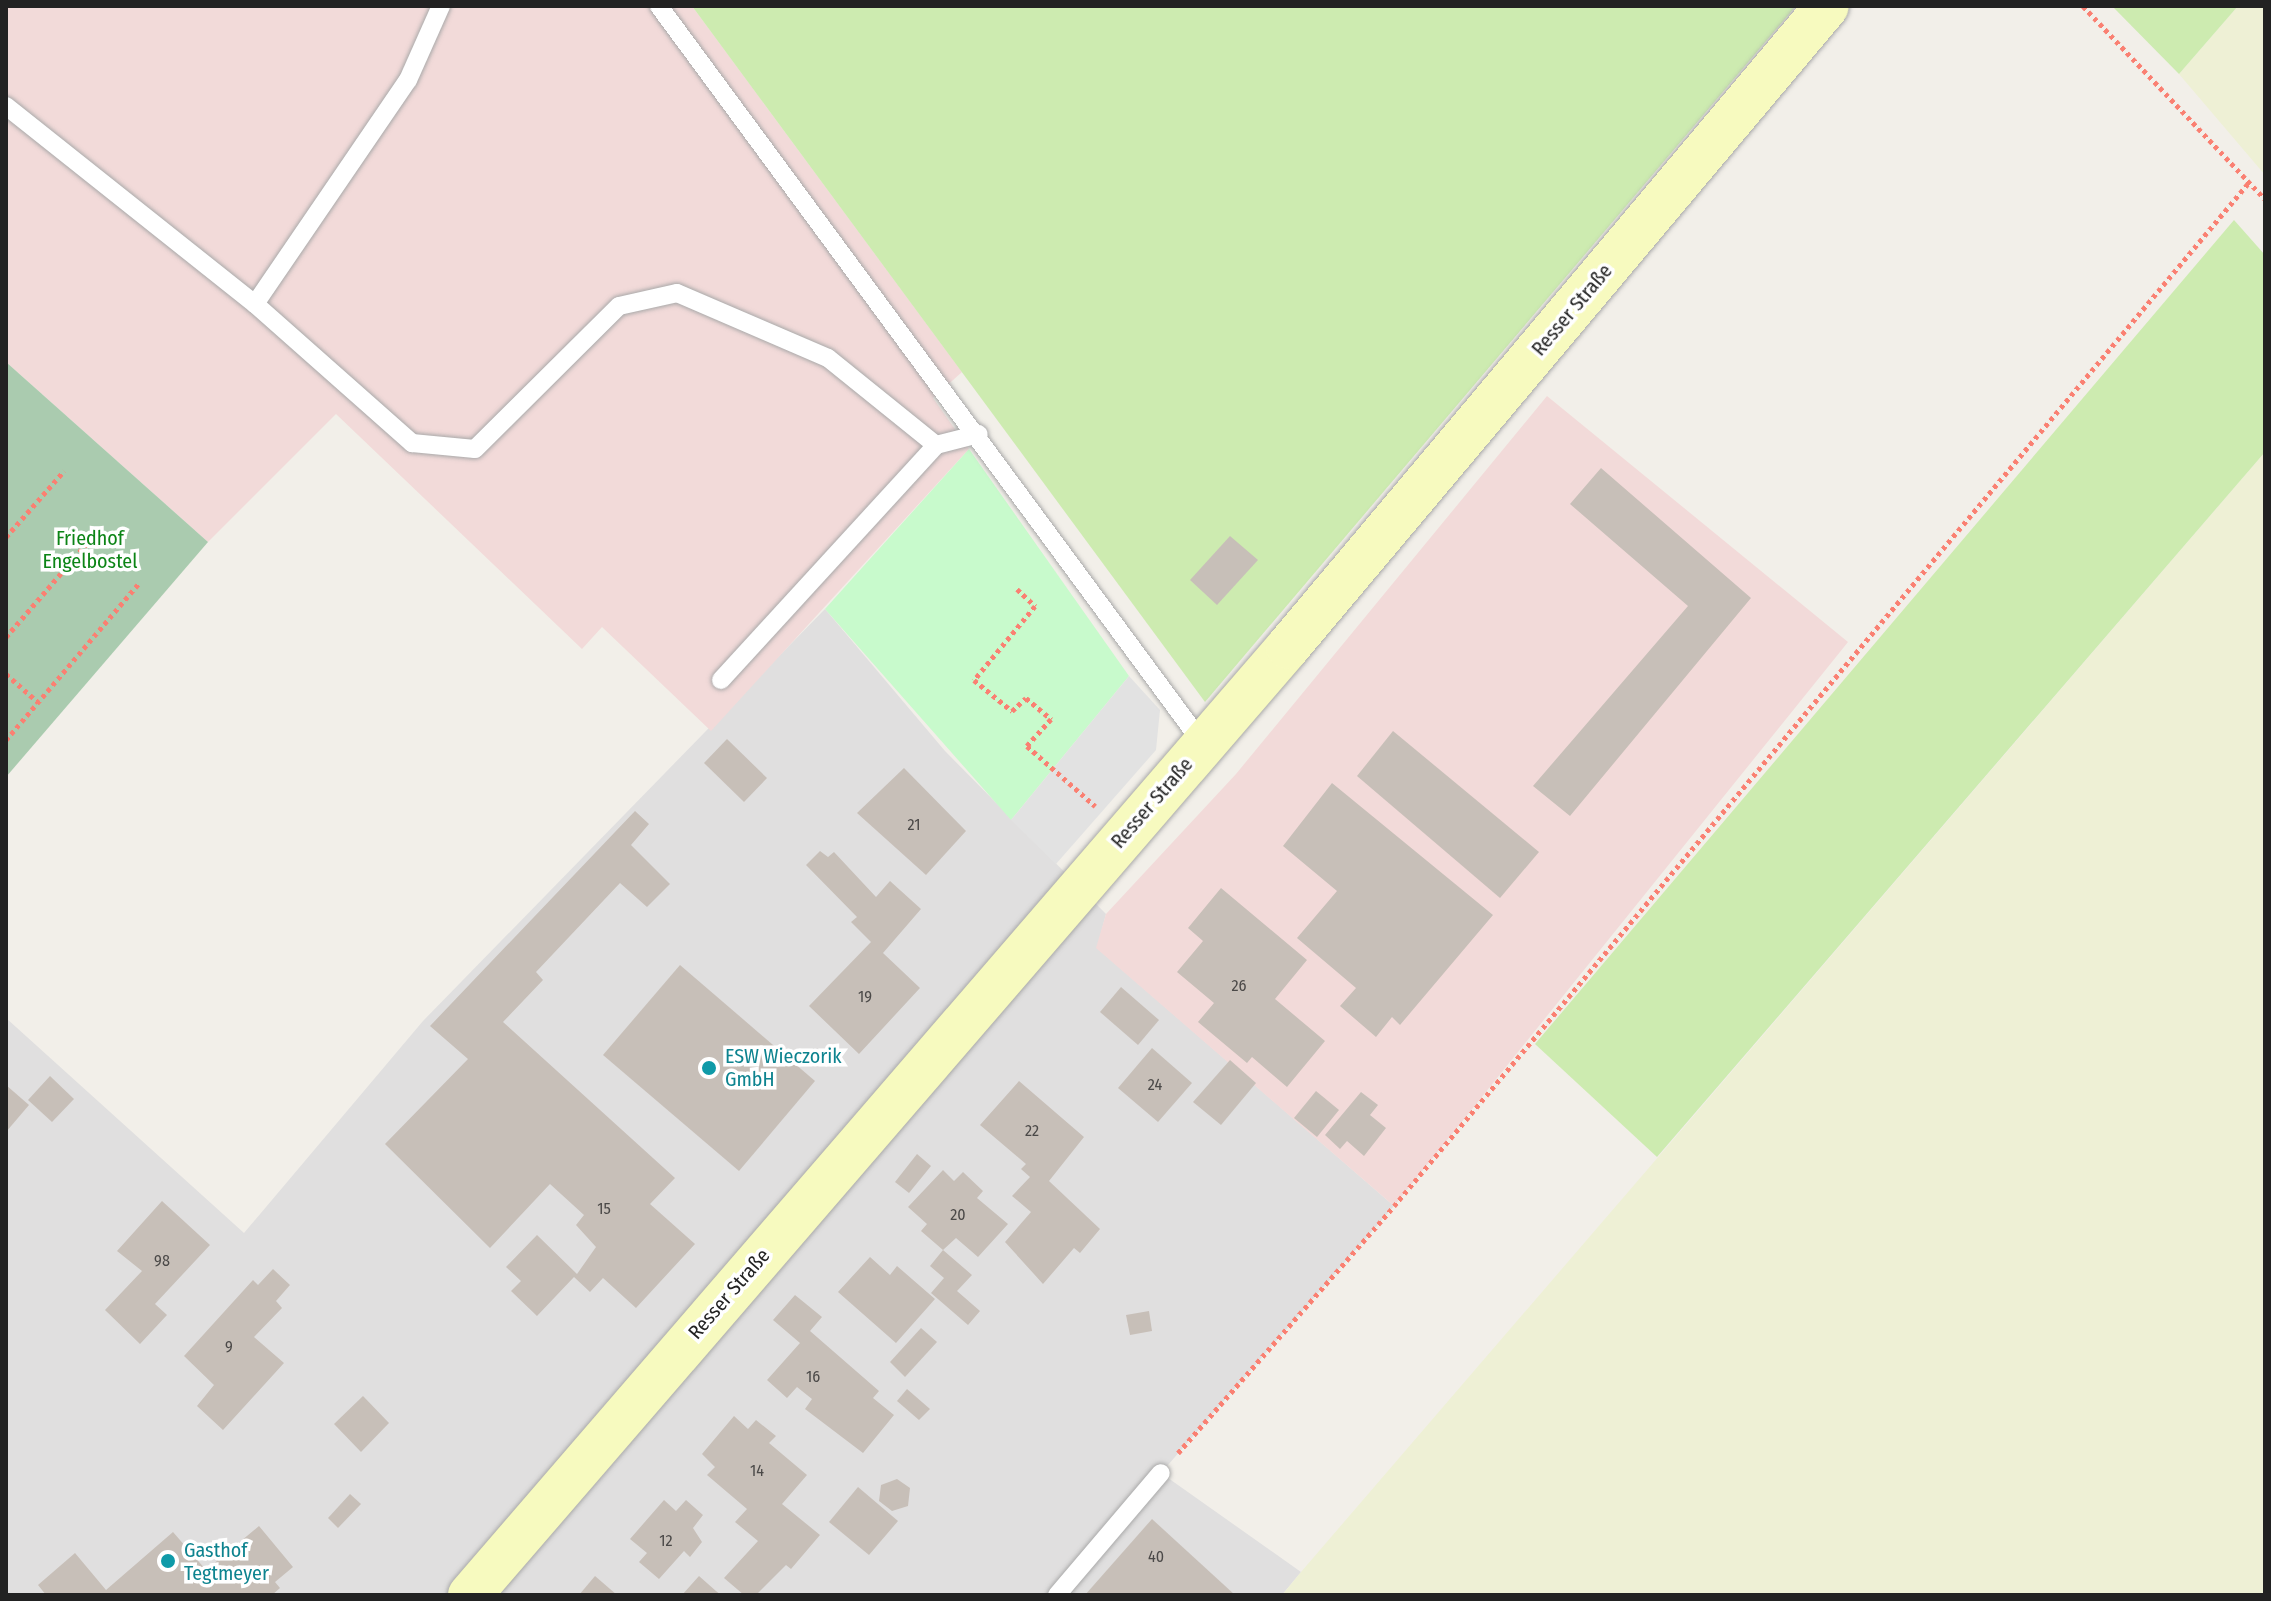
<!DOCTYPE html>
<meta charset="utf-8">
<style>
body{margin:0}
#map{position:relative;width:2271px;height:1601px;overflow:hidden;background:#f2efe9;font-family:"Fira Sans Condensed",sans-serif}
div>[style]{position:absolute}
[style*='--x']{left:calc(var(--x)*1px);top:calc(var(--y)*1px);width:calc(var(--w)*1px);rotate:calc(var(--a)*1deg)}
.residential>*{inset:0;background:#e0dfdf}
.commercial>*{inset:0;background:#f2dad9}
.farmland>*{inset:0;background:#eef0d5}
.grass>*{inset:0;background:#cdebb0}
.cemetery>*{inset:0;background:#aacbaf}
.park>*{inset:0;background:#c8facc}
.parking>*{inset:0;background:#e2e2e2}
.building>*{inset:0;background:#c7bfb8}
.path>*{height:5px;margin-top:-2.5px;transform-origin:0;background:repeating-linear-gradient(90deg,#fa8072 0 4px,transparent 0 8px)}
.roads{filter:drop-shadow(0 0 2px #a9a9a9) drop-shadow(0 0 2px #a9a9a9)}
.lane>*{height:18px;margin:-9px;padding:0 9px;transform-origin:9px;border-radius:9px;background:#fff}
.secondary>*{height:44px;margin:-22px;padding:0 22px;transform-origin:22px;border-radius:22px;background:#f7fabf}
.dots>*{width:22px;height:22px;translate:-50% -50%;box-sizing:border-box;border:4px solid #fff;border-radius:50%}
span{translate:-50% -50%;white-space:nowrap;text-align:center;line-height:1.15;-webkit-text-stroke:7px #fff;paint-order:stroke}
.number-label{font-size:16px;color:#4b4948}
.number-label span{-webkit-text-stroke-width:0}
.street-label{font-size:20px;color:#222}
.park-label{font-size:20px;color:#0c8416}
.culture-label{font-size:20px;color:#0d838f}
.left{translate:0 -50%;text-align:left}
.frame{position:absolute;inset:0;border:8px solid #222;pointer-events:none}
</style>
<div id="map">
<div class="residential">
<div style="clip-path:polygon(825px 609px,945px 751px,1106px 914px,1097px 948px,1394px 1206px,1161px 1473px,1301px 1572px,1282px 1595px,6px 1595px,6px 1018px,244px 1233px,423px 1021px)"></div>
</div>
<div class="commercial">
<div style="clip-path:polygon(6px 6px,692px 6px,962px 372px,933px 398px,969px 449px,711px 731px,602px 627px,582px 649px,336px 414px,208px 542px,6px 362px)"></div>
<div style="clip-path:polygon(1547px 396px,1848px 642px,1394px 1206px,1096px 948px,1106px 914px,1236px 774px)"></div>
</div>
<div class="farmland">
<div style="clip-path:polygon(2238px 6px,2265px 6px,2265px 175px,2179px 74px)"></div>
<div style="clip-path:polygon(2265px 452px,2265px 1595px,1282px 1595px,1301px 1572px)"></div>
</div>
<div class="grass">
<div style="clip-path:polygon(692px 6px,1796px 6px,1205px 702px)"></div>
<div style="clip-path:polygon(2112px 6px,2238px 6px,2179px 74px)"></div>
<div style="clip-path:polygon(2234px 220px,2265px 255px,2265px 452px,1657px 1157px,1535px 1044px)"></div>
</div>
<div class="cemetery">
<div style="clip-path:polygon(6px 362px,208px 542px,6px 777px)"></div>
</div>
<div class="park">
<div style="clip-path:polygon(969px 449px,1129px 676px,1011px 820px,825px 609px)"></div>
</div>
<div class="parking">
<div style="clip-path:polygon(1129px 676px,1160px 710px,1156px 750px,1056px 864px,1011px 820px)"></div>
</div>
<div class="building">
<div style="clip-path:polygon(1601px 468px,1751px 598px,1570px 816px,1533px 786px,1688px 606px,1570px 504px)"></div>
<div style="clip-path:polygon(1230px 536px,1258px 560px,1217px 605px,1190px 580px)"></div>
<div style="clip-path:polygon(1393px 731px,1539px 852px,1500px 898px,1357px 776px)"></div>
<div style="clip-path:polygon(727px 739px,767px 778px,744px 802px,704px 763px)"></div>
<div style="clip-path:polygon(904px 768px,966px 831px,926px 875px,857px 813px)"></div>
<div style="clip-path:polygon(1332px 783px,1493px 915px,1400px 1025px,1392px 1017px,1376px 1037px,1340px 1006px,1356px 988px,1297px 938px,1337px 891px,1283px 846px)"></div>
<div style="clip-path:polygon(635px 811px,649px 824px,631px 845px,670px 884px,647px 907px,620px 883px,536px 972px,543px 980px,503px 1022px,675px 1178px,650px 1204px,695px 1244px,636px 1308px,603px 1278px,590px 1292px,574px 1277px,537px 1316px,511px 1291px,521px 1281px,506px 1267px,537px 1235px,577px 1274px,596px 1247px,576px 1225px,584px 1215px,550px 1184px,490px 1248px,385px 1144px,468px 1059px,430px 1026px)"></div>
<div style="clip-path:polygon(820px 851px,828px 857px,834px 852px,876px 897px,890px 881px,921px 909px,883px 953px,920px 988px,859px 1054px,809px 1006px,871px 942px,851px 922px,857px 917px,806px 865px)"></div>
<div style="clip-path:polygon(1221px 888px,1307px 960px,1275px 999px,1325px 1041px,1287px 1087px,1252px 1057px,1247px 1063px,1198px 1022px,1214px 1003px,1177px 972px,1203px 941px,1188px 928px)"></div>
<div style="clip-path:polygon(680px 965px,815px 1081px,739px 1171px,603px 1055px)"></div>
<div style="clip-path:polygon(1121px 987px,1159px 1020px,1138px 1045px,1100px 1012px)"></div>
<div style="clip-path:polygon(1152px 1048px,1192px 1083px,1158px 1122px,1118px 1088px)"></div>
<div style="clip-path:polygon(1230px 1060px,1256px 1083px,1221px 1125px,1193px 1102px)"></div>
<div style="clip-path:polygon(50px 1076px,74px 1099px,52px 1122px,28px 1100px)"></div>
<div style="clip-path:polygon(1019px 1081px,1084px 1137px,1049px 1181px,1100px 1229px,1080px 1253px,1074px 1248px,1043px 1284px,1005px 1242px,1031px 1212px,1012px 1196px,1030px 1177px,1021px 1169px,1026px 1164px,980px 1125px)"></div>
<div style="clip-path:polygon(6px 1085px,29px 1105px,6px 1132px)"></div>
<div style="clip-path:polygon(1316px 1091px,1339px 1110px,1317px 1137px,1294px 1118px)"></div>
<div style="clip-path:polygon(1361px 1092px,1378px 1105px,1370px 1115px,1386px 1128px,1364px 1156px,1347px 1141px,1340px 1149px,1325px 1135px)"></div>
<div style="clip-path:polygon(917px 1154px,931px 1166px,909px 1193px,895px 1182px)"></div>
<div style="clip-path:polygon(943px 1170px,954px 1181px,963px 1172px,983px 1191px,977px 1198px,1008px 1224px,978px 1257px,956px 1238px,943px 1250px,921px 1231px,927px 1224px,908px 1207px)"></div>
<div style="clip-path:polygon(162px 1201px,210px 1245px,155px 1304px,167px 1315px,140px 1344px,105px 1310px,142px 1271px,117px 1251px)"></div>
<div style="clip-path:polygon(943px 1250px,972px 1275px,957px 1291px,980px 1311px,968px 1325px,931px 1293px,944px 1278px,930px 1266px)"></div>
<div style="clip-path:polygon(870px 1257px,890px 1275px,897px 1266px,935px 1299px,896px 1343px,838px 1292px)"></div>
<div style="clip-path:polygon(273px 1269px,290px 1285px,276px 1301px,282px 1308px,254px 1337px,284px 1363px,223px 1430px,197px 1406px,214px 1385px,184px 1356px,253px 1280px,258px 1285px)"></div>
<div style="clip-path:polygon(795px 1295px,822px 1317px,810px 1331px,879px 1391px,873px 1398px,894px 1415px,863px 1453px,805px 1409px,812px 1399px,797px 1387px,787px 1398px,767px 1380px,800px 1343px,773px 1320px)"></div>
<div style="clip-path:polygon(1149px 1311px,1152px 1331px,1130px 1335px,1126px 1315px)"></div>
<div style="clip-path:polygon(921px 1328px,937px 1342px,905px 1377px,890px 1362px)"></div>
<div style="clip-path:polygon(907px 1389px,930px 1409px,919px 1420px,897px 1401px)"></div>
<div style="clip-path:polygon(363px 1396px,389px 1423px,361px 1452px,334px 1424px)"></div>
<div style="clip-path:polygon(734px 1416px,748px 1429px,756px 1420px,776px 1436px,769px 1443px,807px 1475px,782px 1504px,820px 1535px,791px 1569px,786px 1565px,756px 1595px,744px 1595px,724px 1578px,758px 1541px,735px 1522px,747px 1509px,707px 1475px,715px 1467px,702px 1454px)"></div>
<div style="clip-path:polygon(897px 1479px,910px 1488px,908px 1506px,892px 1511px,879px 1501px,881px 1485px)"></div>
<div style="clip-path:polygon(858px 1487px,898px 1521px,869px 1555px,829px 1522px)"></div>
<div style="clip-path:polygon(350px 1494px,361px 1504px,338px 1528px,328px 1518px)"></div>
<div style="clip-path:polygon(664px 1500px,676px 1511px,686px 1500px,703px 1515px,693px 1528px,702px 1542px,690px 1557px,684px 1551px,659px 1579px,639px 1562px,647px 1553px,630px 1539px)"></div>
<div style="clip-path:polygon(1152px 1519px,1235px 1595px,1085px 1595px)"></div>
<div style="clip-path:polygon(259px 1526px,293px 1567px,275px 1582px,280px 1588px,272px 1595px,46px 1595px,38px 1585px,75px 1553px,106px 1590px,173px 1532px,206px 1570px)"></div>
<div style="clip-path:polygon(595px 1576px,617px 1595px,579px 1595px)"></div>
<div style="clip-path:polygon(699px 1576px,716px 1591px,721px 1595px,682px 1595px)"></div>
</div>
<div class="path">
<div style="--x:2083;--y:6;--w:265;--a:46.7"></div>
<div style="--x:6;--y:537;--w:88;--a:-48.7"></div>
<div style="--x:1017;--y:589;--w:25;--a:43"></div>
<div style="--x:1035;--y:606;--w:96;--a:129.5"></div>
<div style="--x:974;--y:680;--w:49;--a:39.2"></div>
<div style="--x:1012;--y:711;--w:19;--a:-43"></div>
<div style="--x:1026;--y:698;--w:33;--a:40"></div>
<div style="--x:1051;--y:719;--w:36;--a:132"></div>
<div style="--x:1027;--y:746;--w:91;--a:41.4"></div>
<div style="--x:6;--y:637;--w:135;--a:-49.2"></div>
<div style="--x:6;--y:674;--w:43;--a:41.2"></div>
<div style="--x:6;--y:740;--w:207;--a:-49.7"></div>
<div style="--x:1178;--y:1453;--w:328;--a:-48.8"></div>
<div style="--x:1394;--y:1206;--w:1335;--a:-50.13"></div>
</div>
<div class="roads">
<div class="lane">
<div style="--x:659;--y:6;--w:917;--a:53.61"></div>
<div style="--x:6;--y:106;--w:318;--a:38.5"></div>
<div style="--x:255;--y:304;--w:271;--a:-55.7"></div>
<div style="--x:408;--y:80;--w:81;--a:-66"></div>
<div style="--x:255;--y:304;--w:210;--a:41.5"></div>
<div style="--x:412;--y:443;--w:63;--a:5.4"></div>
<div style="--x:475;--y:449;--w:203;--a:-44.8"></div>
<div style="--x:619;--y:306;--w:59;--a:-12.6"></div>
<div style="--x:677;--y:293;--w:164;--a:23.3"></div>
<div style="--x:828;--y:358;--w:139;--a:38.9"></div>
<div style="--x:936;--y:445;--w:44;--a:-14.3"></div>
<div style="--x:721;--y:680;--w:319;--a:-47.5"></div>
<div style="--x:1057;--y:1595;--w:160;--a:-49.6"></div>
</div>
<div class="secondary">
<div style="--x:470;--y:1595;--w:1252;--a:-49.21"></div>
<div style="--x:1288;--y:647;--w:837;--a:-49.94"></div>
</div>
</div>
<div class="dots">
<div style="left:709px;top:1068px;background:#0f9aa8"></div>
<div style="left:168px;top:1561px;background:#0f9aa8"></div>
</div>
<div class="number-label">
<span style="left:914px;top:825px">21</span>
<span style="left:1239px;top:986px">26</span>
<span style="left:865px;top:997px">19</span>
<span style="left:1155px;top:1085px">24</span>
<span style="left:1032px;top:1131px">22</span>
<span style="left:604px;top:1209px">15</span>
<span style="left:958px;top:1215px">20</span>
<span style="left:162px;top:1261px">98</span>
<span style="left:229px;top:1347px">9</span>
<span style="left:813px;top:1377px">16</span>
<span style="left:757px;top:1471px">14</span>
<span style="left:666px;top:1541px">12</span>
<span style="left:1156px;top:1557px">40</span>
</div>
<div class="street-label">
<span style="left:1572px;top:310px;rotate:-50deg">Resser Straße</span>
<span style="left:1152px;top:803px;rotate:-49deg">Resser Straße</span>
<span style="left:729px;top:1294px;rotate:-49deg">Resser Straße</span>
</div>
<div class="park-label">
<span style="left:90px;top:550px">Friedhof<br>Engelbostel</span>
</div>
<div class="culture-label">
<span class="left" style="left:725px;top:1068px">ESW Wieczorik<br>GmbH</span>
<span class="left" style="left:184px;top:1562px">Gasthof<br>Tegtmeyer</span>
</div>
<div class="frame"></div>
</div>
